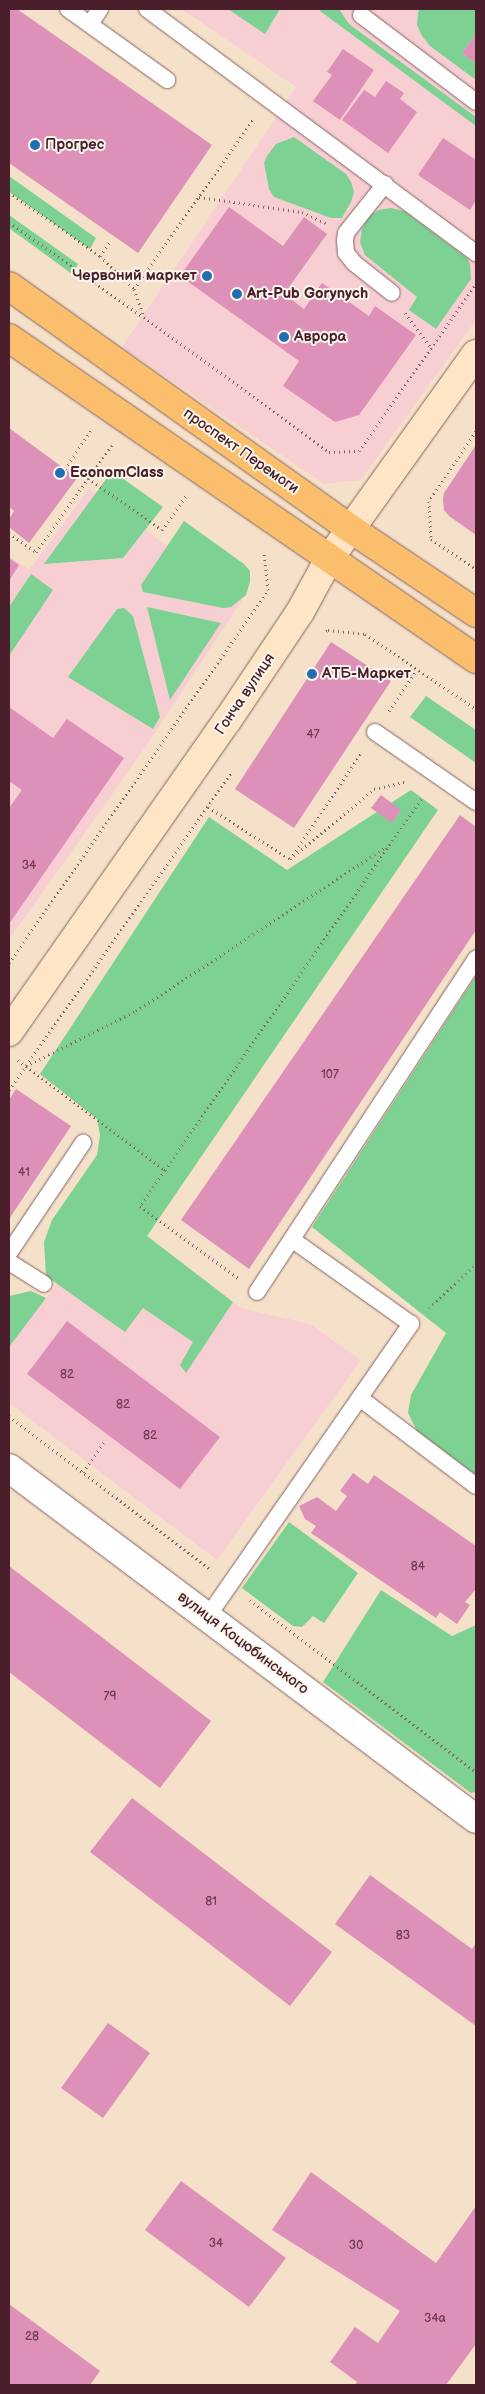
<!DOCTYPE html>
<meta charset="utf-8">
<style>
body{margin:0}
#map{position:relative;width:485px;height:2394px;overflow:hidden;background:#f5e1c9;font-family:"Balsamiq Sans",sans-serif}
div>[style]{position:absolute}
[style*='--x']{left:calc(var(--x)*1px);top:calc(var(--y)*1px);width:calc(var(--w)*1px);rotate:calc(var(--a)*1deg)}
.built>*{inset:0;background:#f7cfd2}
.green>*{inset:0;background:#7dd193}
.building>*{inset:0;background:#dd90b8}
.path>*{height:3px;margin-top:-1.5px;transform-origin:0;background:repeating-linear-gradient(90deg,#866362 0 1px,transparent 0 5px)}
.roads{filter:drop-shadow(0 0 1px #866362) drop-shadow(0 0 1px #866362)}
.lane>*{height:16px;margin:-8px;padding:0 8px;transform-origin:8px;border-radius:8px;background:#fff}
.street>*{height:28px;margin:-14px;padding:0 14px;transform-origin:14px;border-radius:14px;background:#fff}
.secondary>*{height:28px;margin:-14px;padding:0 14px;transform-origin:14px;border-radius:14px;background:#fde5c5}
.primary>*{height:28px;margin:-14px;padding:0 14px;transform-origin:14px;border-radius:14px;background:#fabe6d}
.dots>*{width:14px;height:14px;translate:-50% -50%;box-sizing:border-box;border:2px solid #fbf7ec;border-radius:50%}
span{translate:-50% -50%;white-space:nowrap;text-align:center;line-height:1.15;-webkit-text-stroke:4px #fbf7ec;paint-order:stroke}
.number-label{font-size:12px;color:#6f3b4e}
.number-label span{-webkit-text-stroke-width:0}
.poi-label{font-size:15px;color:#4a1f2b;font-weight:700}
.left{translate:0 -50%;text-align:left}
.right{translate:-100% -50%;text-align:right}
.street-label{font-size:15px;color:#4a1f2b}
.frame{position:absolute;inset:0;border:10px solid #4a1f2b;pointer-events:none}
</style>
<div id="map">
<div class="built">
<div style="clip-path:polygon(181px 9px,476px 9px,476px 320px,361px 480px,324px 484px,122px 347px,296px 87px)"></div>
<div style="clip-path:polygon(89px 489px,242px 600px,147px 745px,9px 940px,9px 556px,29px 570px)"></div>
<div style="clip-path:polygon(119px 1202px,147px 1236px,241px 1308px,310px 1324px,361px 1360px,217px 1560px,9px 1403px,9px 1347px)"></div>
</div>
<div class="green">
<div style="clip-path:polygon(228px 9px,280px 9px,265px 34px)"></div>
<div style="clip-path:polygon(321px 9px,339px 9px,349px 24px,476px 117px,476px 126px,320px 11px)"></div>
<div style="clip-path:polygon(420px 9px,476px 9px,476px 34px,462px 53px,476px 64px,476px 80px,430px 46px,422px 36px,417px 25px,418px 13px)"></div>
<div style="clip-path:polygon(294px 137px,346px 174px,351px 182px,354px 192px,351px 202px,342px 218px,331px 218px,274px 197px,269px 189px,264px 163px,267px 156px,276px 144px)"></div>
<div style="clip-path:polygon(9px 176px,96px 238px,90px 249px,9px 192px)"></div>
<div style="clip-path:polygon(391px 208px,404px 211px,467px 258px,470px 264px,471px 279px,436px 329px,409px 310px,417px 297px,365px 255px,360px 242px,362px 229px,369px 216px,379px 210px)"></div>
<div style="clip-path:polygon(9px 215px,78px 264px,72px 274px,9px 228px)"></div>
<div style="clip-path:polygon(112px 471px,163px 507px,123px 558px,44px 564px)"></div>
<div style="clip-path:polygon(184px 521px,244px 564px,250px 571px,250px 582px,246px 595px,231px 607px,223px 608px,143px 592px,141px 585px)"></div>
<div style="clip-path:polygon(31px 574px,53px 590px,9px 656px,9px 607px)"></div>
<div style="clip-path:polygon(147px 607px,221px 623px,170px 700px)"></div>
<div style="clip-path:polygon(124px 608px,133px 616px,160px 717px,153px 729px,68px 677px,117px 609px)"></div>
<div style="clip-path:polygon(426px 696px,476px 730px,476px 763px,410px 717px)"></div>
<div style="clip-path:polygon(411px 790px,438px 810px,147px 1236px,233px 1302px,186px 1373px,180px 1365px,193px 1342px,143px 1308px,125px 1332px,46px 1276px,44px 1242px,52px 1220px,97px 1155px,100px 1135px,97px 1119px,40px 1074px,209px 817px,287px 870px)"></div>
<div style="clip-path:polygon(476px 976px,476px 1475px,417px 1431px,408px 1413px,411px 1395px,446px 1333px,312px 1227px)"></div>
<div style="clip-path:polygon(31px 1291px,46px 1298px,9px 1347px,9px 1296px)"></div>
<div style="clip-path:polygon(289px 1522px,358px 1573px,324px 1623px,313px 1616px,302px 1627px,293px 1626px,242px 1588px)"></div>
<div style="clip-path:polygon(381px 1590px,452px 1636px,476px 1625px,476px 1792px,471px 1793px,323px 1682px)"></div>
</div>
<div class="building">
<div style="clip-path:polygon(9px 9px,17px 9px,212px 145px,138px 253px,9px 163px)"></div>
<div style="clip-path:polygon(476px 34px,476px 64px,462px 53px)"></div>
<div style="clip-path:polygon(343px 49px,374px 70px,340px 120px,313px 101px,332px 75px,327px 72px)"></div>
<div style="clip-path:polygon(386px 81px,404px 93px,400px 99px,417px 112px,388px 153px,342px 120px,364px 90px,375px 97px)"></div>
<div style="clip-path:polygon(443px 138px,476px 160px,476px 200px,470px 210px,418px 175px)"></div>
<div style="clip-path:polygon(229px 207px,283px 246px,304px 217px,327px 234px,284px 294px,304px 309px,322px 283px,369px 316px,375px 306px,416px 335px,359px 415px,335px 422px,283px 386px,299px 361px,180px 276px)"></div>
<div style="clip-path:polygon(9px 428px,77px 478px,29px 543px,9px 527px,9px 519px,14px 511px,9px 507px)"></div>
<div style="clip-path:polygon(476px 445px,476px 535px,449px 516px,444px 510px,443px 500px,444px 493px)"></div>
<div style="clip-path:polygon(9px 558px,19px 565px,9px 581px)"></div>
<div style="clip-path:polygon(331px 642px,391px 681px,294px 828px,235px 789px)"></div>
<div style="clip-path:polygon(9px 707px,53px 738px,67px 719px,124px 758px,9px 924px,9px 808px,22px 790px,9px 781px)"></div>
<div style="clip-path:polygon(381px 795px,401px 810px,392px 823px,371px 808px)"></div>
<div style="clip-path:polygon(460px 815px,476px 827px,476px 930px,249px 1269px,181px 1220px)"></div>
<div style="clip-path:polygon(16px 1089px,71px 1126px,9px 1219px,9px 1100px)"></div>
<div style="clip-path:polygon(67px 1321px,220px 1437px,180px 1489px,27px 1374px)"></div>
<div style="clip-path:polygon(353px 1473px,368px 1484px,374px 1475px,476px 1546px,476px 1589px,465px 1602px,470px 1605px,457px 1624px,440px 1612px,436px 1618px,311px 1533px,316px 1526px,305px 1519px,299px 1506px,317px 1497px,336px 1511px,347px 1496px,340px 1491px)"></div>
<div style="clip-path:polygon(9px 1566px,211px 1721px,160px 1788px,9px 1672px)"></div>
<div style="clip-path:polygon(132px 1798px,332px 1952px,290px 2006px,90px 1852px)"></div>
<div style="clip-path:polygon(370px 1875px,472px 1949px,476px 1943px,476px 2026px,335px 1924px)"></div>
<div style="clip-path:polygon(108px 2023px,150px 2053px,103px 2118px,61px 2088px)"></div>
<div style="clip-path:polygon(311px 2172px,436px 2263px,476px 2206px,476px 2344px,446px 2385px,355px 2385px,357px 2382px,330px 2362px,355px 2327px,378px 2343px,400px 2311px,272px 2230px)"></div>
<div style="clip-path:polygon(181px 2181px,286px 2258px,249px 2307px,145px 2230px)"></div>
<div style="clip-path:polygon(9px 2304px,100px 2371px,90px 2385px,9px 2385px)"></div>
</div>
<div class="path">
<div style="--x:9;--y:192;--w:111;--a:35.1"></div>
<div style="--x:100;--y:256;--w:47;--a:44.1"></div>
<div style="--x:134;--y:289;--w:30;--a:70"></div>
<div style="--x:144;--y:317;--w:229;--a:36.1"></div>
<div style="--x:329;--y:452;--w:30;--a:-2"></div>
<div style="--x:359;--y:451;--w:204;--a:-55"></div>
<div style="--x:199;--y:197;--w:104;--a:8.3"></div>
<div style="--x:302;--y:212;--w:26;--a:25"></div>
<div style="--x:9;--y:222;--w:164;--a:35.3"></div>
<div style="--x:100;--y:256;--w:18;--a:-56"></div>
<div style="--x:134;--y:289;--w:209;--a:-54.9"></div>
<div style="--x:405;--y:313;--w:45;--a:53.1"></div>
<div style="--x:476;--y:431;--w:84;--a:123.9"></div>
<div style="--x:429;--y:501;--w:38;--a:87"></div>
<div style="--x:431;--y:539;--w:54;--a:33.7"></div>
<div style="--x:65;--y:469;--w:47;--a:-56.3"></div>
<div style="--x:88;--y:478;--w:90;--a:35.1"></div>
<div style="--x:162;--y:530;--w:42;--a:-54.8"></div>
<div style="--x:9;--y:533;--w:33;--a:35"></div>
<div style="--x:36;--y:552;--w:131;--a:-54.6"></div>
<div style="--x:326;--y:631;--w:2;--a:-27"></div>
<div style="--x:328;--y:630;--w:37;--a:6"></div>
<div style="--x:365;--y:634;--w:134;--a:34"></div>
<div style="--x:389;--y:711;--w:48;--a:-56"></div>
<div style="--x:208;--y:807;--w:97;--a:32.4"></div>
<div style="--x:290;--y:859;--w:129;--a:-56.1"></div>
<div style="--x:294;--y:856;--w:104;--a:-39.9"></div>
<div style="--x:374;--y:789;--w:32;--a:-13"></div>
<div style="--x:9;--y:963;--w:454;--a:-55.2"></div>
<div style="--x:268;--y:590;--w:39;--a:-96"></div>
<div style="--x:18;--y:1060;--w:10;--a:37"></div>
<div style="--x:26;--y:1066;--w:123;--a:-26.6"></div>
<div style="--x:136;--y:1011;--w:300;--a:-33.3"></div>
<div style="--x:26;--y:1066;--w:174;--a:36.8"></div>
<div style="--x:165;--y:1170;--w:44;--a:124.8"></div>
<div style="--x:140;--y:1206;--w:122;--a:36.3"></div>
<div style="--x:9;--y:1090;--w:389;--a:-55"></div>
<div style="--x:165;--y:1170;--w:454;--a:-55.4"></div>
<div style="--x:429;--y:1308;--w:64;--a:-43.1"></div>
<div style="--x:9;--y:1416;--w:254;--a:37.3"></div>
<div style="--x:83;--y:1472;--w:37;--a:-55"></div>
<div style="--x:250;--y:1600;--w:284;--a:37.3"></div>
</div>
<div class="roads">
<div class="lane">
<div style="--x:68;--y:9;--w:122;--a:35.6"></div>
<div style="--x:147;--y:9;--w:410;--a:36.6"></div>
<div style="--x:361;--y:15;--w:144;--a:37.1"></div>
<div style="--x:90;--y:24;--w:18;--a:-56"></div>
<div style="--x:385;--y:184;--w:63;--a:128.5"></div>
<div style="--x:346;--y:233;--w:8;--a:97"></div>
<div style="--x:345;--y:241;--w:12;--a:85"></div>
<div style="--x:346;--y:253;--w:13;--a:51"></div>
<div style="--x:354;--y:263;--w:48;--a:38.3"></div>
<div style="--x:375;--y:732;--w:123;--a:34.7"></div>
<div style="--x:9;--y:1253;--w:133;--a:-56.1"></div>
<div style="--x:9;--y:1262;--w:41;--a:32.2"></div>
<div style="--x:257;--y:1292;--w:399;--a:-56.7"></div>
<div style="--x:361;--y:1399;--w:144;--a:37.1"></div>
<div style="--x:208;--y:1616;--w:356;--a:-55.2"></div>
<div style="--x:411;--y:1324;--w:145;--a:-144.6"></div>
</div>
<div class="street">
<div style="--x:9;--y:1468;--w:584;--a:36.93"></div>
</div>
<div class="secondary">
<div style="--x:9;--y:1032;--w:380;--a:-55"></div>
<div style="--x:227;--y:721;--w:131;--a:-56.2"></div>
<div style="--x:300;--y:612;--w:60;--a:-61.3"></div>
<div style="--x:329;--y:559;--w:252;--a:-54.4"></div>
</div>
<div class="primary">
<div style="--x:9;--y:286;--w:420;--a:35.4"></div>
<div style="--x:351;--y:529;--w:151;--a:33.9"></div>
<div style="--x:9;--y:338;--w:567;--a:34.5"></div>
</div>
</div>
<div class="dots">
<div style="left:35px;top:145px;background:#1f6fb2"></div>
<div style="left:207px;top:276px;background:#1f6fb2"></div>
<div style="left:237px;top:294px;background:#1f6fb2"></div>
<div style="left:284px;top:337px;background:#1f6fb2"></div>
<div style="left:60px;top:473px;background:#1f6fb2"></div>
<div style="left:312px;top:674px;background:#1f6fb2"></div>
</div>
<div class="number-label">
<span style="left:313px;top:735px">47</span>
<span style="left:29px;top:866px">34</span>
<span style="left:330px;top:1075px">107</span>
<span style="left:24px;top:1173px">41</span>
<span style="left:67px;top:1375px">82</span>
<span style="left:123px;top:1405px">82</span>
<span style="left:150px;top:1436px">82</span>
<span style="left:418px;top:1567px">84</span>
<span style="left:110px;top:1697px">79</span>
<span style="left:211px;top:1902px">81</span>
<span style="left:403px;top:1936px">83</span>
<span style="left:216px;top:2244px">34</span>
<span style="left:356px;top:2246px">30</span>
<span style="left:435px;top:2319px">34а</span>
<span style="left:32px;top:2337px">28</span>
</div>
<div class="poi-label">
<span class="left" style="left:45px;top:145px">Прогрес</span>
<span class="right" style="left:197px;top:276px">Червоний маркет</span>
<span class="left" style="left:247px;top:294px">Art-Pub Gorynych</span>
<span class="left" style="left:294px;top:337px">Аврора</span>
<span class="left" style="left:70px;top:473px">EconomClass</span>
<span class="left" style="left:322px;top:674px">АТБ-Маркет</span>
</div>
<div class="street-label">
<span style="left:241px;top:451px;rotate:35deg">проспект Перемоги</span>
<span style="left:245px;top:694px;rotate:-56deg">Гонча вулиця</span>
<span style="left:243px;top:1643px;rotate:37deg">вулиця Коцюбинського</span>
</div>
<div class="frame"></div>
</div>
